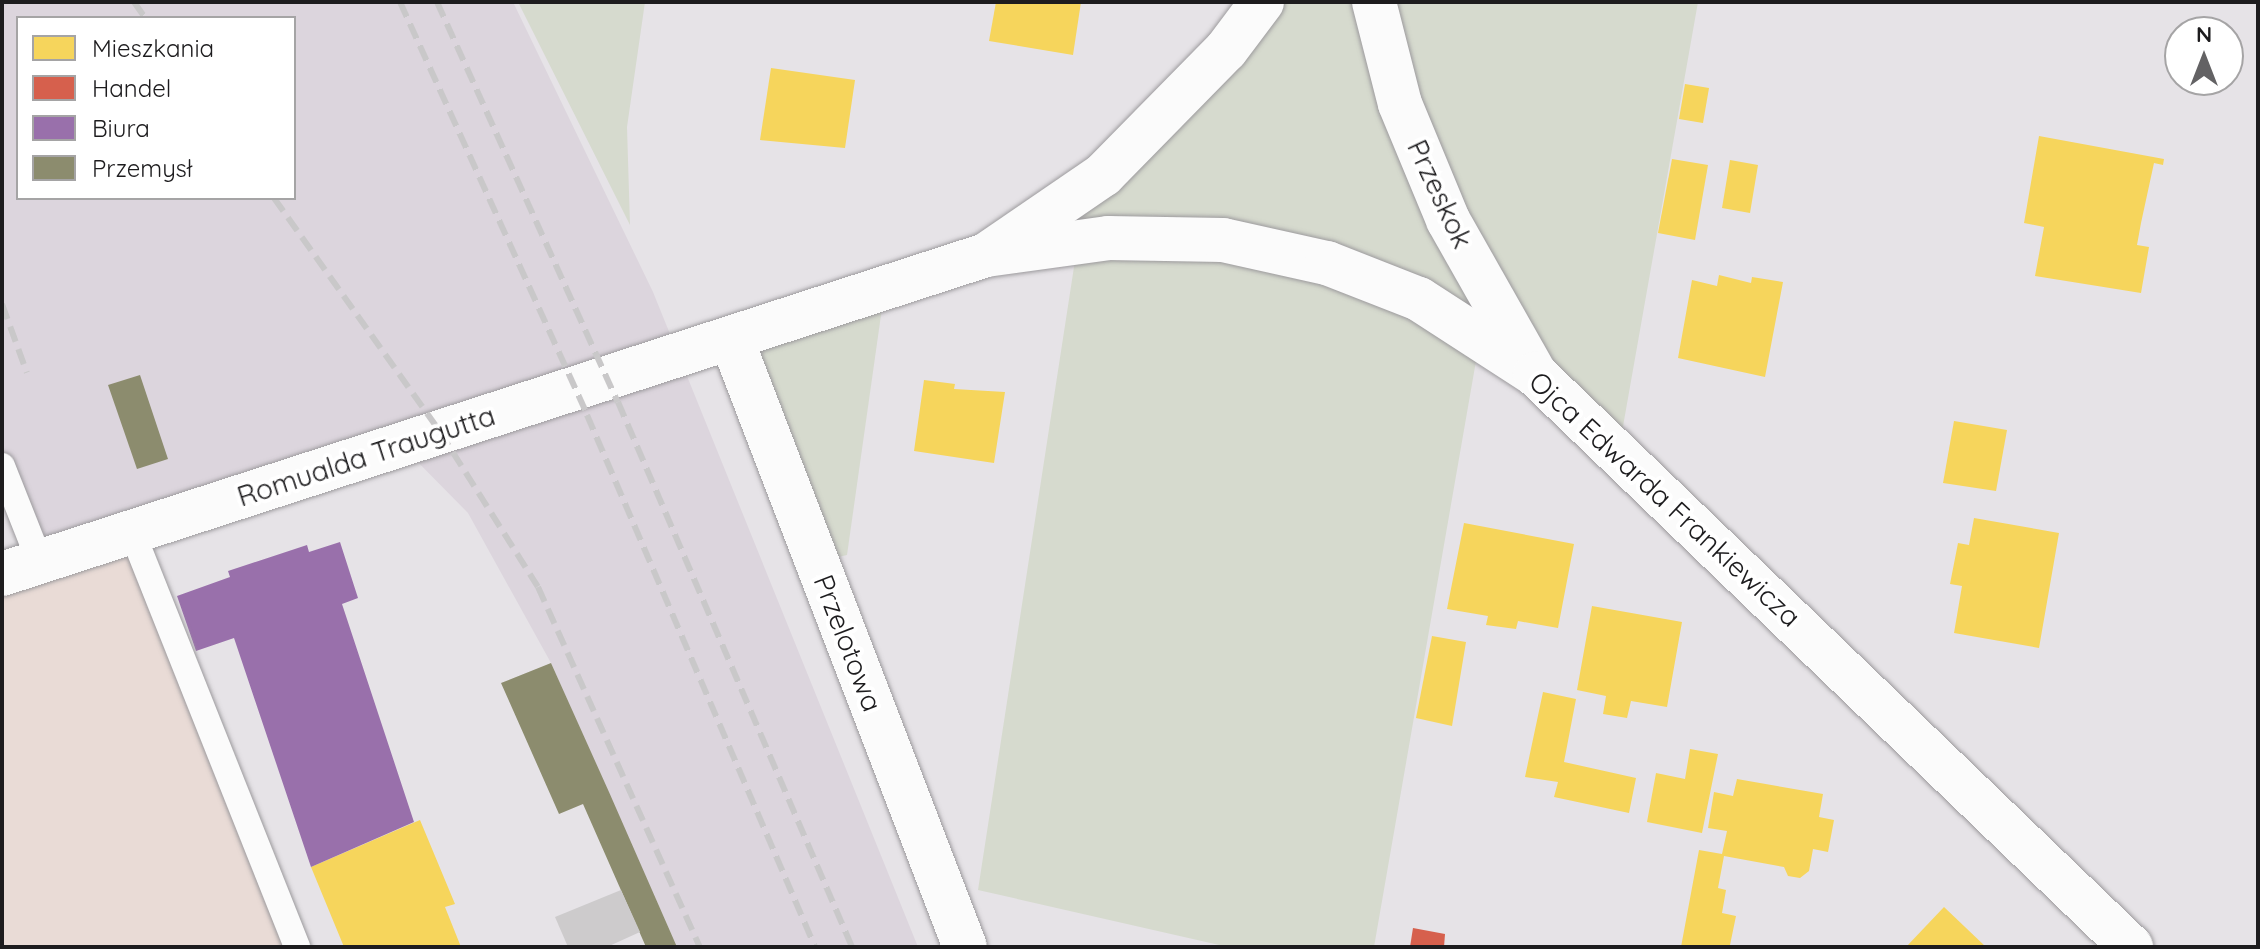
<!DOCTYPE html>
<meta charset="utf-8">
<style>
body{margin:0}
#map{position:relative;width:2260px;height:949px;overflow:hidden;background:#e6e3e7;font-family:Quicksand,sans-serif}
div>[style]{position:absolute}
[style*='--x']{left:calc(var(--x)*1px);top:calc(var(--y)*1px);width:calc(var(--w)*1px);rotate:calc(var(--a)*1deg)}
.industrial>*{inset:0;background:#e9dbd6}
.built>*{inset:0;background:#dcd5dd}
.green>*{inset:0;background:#d6dace}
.homes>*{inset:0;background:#f6d55c}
.shops>*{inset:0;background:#d6604d}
.offices>*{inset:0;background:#9970ab}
.industry>*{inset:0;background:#8c8c6e}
.building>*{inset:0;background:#cdcbcc}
.roads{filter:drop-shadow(0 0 2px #9c9a9d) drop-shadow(0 0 2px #9c9a9d)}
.service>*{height:26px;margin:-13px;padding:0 13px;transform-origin:13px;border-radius:13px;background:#fbfbfb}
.minor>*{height:44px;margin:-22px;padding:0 22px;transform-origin:22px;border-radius:22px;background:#fbfbfb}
.tertiary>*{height:44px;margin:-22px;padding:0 22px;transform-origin:22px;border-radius:22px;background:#fbfbfb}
.rail>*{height:6px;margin-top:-3px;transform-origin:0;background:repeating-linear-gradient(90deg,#c9c8c9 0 16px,transparent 0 24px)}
span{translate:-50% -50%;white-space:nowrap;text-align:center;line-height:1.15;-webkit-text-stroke:8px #fff;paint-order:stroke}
.street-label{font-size:28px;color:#1d1c1e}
.frame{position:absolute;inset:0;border:4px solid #1d1c1e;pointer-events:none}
.legend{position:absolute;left:16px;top:16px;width:280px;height:184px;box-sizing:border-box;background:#fff;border:2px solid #a5a4a5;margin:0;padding:10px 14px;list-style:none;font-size:24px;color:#1d1c1e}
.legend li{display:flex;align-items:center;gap:16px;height:40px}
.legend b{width:40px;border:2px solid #a5a4a5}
.north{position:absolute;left:2164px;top:16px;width:80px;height:80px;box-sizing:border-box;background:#fff;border:2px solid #a5a4a5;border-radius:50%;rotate:0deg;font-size:22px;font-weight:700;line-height:32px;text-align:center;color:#1d1c1e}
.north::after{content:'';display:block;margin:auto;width:28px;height:36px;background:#636264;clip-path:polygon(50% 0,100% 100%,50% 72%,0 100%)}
</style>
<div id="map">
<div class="industrial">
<div style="clip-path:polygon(132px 532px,297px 947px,2px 947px,2px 574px)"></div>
</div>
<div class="built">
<div style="clip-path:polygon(evenodd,2px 2px,513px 2px,653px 292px,918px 947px,677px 947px,551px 663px,468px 513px,401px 445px,40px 562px,2px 466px,2px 2px,18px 18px,294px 18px,294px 198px,18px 198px,18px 18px)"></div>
</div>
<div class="green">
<div style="clip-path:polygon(518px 2px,645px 2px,627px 127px,630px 225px)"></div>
<div style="clip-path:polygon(1262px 2px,1698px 2px,1619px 449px,1480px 338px,1374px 947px,1228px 947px,978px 890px,1078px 241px,1052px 242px)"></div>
<div style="clip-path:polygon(885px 287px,847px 555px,817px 562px,731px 338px)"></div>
</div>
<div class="homes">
<div style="clip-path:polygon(996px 2px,1081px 2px,1073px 55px,989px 41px)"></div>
<div style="clip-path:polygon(771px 68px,855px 80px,845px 148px,760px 140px)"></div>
<div style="clip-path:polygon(1685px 84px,1709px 88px,1703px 123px,1679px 119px)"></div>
<div style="clip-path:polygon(2039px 136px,2164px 159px,2163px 165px,2154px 163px,2141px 223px,2137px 245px,2149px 247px,2141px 293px,2035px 276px,2044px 227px,2024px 223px)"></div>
<div style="clip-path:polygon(1672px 159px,1708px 165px,1695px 240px,1658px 233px)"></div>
<div style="clip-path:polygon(1730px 160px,1758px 165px,1750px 213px,1722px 208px)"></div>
<div style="clip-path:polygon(1719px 275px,1751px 283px,1752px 277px,1783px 282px,1765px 377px,1678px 358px,1692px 280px,1717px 286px)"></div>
<div style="clip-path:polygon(924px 380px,955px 384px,954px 389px,1005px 392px,994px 463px,914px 451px)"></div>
<div style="clip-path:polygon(1954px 421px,2007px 430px,1996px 491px,1943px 483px)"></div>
<div style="clip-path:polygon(1974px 518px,2059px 533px,2039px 648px,1954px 633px,1962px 586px,1950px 584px,1958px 543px,1969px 545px)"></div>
<div style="clip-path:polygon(1464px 523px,1574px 544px,1558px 628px,1518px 621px,1516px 629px,1486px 625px,1488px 616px,1447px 609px)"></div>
<div style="clip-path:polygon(1592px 606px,1682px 622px,1667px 707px,1631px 701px,1627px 718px,1603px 714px,1606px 696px,1577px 690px)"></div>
<div style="clip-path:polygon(1432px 636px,1466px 642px,1452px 726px,1416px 718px)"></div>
<div style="clip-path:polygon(1543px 692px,1576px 699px,1564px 762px,1636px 778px,1629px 813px,1554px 797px,1558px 782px,1525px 777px)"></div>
<div style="clip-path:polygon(1690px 749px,1718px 754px,1702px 833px,1647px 822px,1656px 773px,1685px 779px)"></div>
<div style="clip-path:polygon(1737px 779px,1823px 794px,1819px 817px,1834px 820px,1828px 852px,1813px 849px,1809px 871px,1800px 878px,1788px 876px,1784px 867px,1724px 856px,1718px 888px,1726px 890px,1722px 913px,1736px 916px,1730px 945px,1681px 947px,1699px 850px,1722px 854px,1727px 831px,1708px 828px,1714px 792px,1733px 796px)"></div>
<div style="clip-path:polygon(420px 820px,455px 904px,445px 907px,461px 947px,344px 947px,311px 867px)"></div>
<div style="clip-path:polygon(1944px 907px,1986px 947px,1906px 947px)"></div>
</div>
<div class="shops">
<div style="clip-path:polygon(1413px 928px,1445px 934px,1444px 947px,1410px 947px)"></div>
</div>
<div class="offices">
<div style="clip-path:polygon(340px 542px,358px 598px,342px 604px,414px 822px,311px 867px,234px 638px,196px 651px,177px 596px,230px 577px,228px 571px,307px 545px,309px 552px)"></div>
</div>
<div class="industry">
<div style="clip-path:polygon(140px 375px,168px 459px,137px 469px,108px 385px)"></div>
<div style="clip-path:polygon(551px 663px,609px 792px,677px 947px,646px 947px,583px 804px,559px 814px,501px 683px)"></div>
</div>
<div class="building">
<div style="clip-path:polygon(621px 890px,640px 932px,607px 947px,568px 947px,555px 917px)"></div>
</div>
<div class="roads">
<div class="service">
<div style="--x:2;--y:466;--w:103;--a:68.4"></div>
<div style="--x:132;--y:532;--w:447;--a:68.3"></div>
</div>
<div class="minor">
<div style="--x:1374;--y:2;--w:105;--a:75.7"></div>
<div style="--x:1400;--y:104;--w:126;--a:67.5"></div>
<div style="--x:1448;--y:220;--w:177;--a:60.5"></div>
<div style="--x:986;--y:255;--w:142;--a:-34.4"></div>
<div style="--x:1103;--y:175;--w:175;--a:-45.5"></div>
<div style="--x:1226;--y:50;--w:60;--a:-53.1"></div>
<div style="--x:731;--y:338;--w:652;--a:68.98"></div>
</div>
<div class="tertiary">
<div style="--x:2;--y:574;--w:1034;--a:-17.96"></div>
<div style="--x:986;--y:255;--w:123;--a:-7.9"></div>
<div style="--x:1108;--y:238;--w:115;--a:1"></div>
<div style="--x:1223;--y:240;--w:107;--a:12.5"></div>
<div style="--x:1327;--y:263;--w:99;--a:21.4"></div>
<div style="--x:1419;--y:299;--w:138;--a:32.9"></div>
<div style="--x:1535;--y:374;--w:827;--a:43.87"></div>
</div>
</div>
<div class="rail">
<div style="--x:134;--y:2;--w:19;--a:55"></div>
<div style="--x:400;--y:2;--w:453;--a:65.6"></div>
<div style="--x:587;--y:415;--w:579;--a:66.8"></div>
<div style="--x:437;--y:2;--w:439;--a:65.7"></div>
<div style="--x:618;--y:402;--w:593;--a:66.76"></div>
<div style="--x:274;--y:198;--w:287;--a:54.6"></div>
<div style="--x:440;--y:432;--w:183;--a:57.7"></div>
<div style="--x:538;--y:587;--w:395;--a:65.8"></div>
<div style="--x:2;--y:304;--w:73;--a:70.1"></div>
</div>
<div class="street-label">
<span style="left:1440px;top:194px;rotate:65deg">Przeskok</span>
<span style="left:366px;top:456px;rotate:-18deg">Romualda Traugutta</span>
<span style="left:1665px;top:499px;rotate:43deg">Ojca Edwarda Frankiewicza</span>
<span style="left:848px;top:643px;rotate:69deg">Przelotowa</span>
</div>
<div class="frame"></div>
<ul class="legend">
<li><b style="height:22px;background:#f6d55c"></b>Mieszkania</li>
<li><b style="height:22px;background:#d6604d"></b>Handel</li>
<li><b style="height:22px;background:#9970ab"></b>Biura</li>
<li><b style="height:22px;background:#8c8c6e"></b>Przemysł</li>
</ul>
<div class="north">N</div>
</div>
